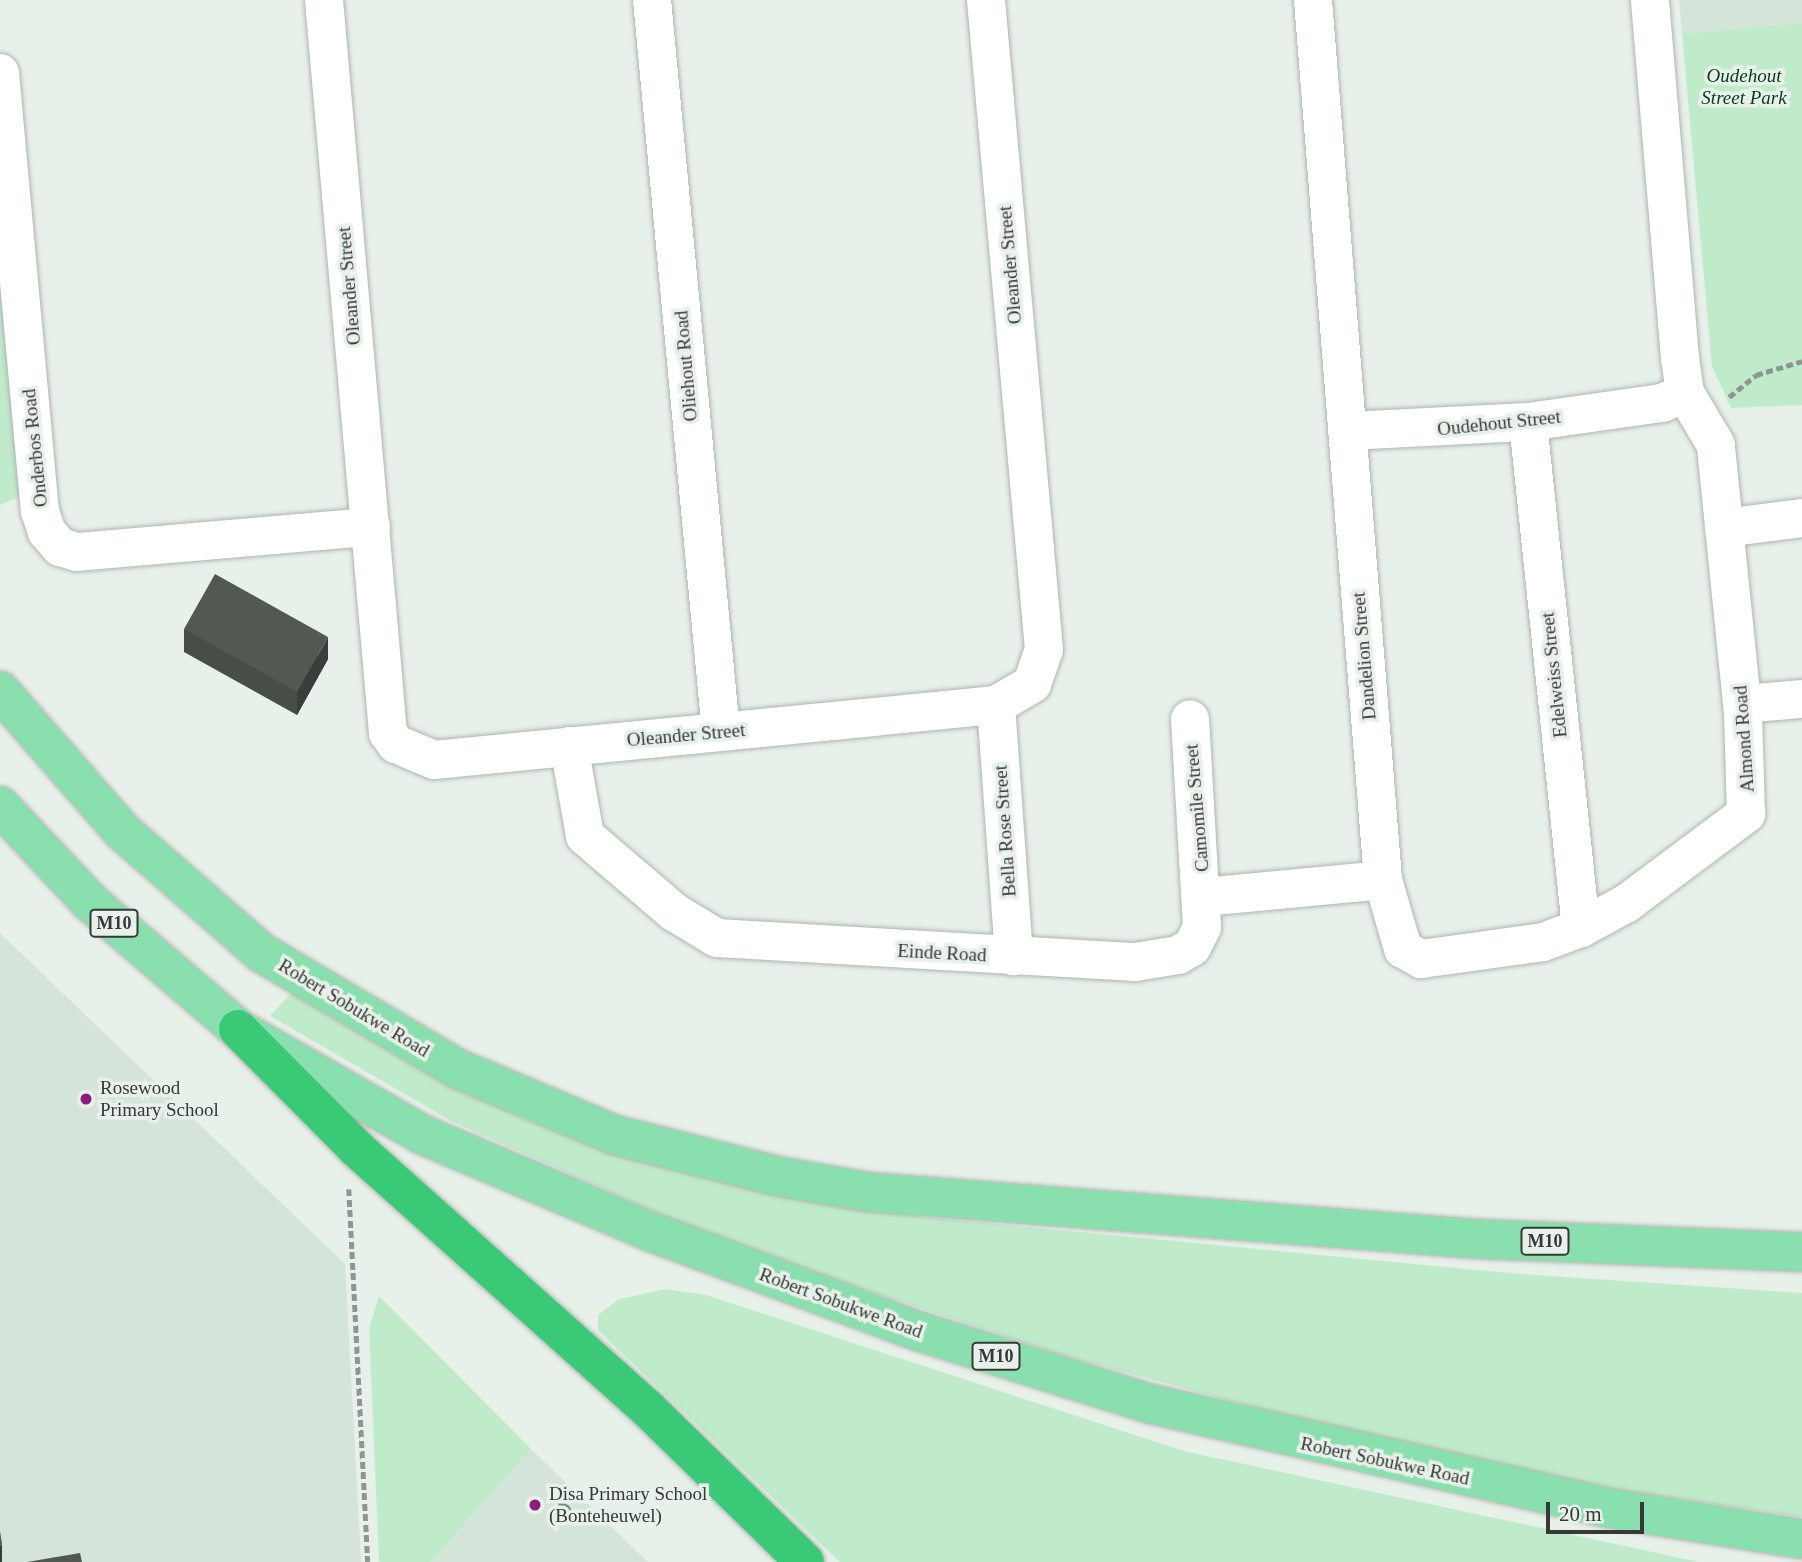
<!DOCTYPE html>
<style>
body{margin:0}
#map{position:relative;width:1802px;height:1562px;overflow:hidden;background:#e8f0ea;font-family:Georgia,serif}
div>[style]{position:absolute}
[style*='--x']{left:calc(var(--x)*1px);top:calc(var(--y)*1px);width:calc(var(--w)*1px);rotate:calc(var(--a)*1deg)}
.built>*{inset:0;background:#d5e4d9}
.green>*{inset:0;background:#c0ebcb}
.path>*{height:4.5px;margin-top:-2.25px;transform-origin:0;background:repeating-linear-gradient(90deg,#8f9591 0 7px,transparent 0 10.5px)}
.roads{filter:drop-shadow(0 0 2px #aeb6b0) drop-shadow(0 0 2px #aeb6b0)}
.minor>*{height:38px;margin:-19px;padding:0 19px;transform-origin:19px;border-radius:19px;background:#fff}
.major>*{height:38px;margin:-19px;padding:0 19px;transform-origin:19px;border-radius:19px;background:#89dfad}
.highway>*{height:38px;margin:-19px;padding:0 19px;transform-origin:19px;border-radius:19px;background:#3aca77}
.trees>*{width:20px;height:20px;margin:-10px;border-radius:50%;background:#6b8d7a}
.wall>*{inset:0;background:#474d47}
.shaded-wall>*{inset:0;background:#393e3a}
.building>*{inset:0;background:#525953}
.dots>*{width:19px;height:19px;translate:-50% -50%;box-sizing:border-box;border:4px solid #e8f0ea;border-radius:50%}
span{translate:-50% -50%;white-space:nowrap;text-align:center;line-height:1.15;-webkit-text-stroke:7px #e8f0ea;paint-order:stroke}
.shield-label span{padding:2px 5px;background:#e8f0ea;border:2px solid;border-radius:5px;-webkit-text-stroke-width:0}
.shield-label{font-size:18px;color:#363937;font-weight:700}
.park-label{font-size:19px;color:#043c1e;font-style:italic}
.street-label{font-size:19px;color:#363937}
.poi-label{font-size:19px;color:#363937}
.left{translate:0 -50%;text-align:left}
.scale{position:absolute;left:1546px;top:1502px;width:98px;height:32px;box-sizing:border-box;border:4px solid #363937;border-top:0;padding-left:9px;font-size:21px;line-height:24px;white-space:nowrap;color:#363937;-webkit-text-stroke:5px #e8f0ea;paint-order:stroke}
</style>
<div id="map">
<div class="built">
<div style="clip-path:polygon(1679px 0,1802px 0,1802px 23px,1682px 34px)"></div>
<div style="clip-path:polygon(0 933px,345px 1264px,361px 1562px,0 1562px)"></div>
<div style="clip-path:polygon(531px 1449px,648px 1562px,431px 1562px)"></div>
</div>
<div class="green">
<div style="clip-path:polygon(1802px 23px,1802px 405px,1731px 408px,1712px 366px,1682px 34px)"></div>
<div style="clip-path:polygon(0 260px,23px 495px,0 505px)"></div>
<div style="clip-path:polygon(292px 992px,419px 1068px,523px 1118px,642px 1161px,781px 1196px,933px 1218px,1520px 1274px,1802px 1293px,1802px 1517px,1625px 1491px,1364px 1437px,1065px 1356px,836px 1280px,681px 1223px,453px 1122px,270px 1016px)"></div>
<div style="clip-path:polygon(666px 1289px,706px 1295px,1184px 1451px,1699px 1562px,840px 1562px,598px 1330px,598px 1315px,619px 1299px)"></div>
<div style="clip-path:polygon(379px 1296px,531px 1449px,431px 1562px,379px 1562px,369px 1328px)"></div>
</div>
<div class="path">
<div style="--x:1729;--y:397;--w:35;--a:-39"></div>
<div style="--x:1756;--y:375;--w:48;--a:-16.9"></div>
<div style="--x:349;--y:1189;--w:373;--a:87.1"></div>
</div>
<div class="roads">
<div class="minor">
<div style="--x:324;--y:0;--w:736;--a:85.01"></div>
<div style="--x:388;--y:733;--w:14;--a:54"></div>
<div style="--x:396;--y:744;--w:41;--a:22.8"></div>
<div style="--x:434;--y:760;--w:565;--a:-5.59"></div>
<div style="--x:996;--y:705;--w:42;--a:-30.3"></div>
<div style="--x:1032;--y:684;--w:36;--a:-71"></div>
<div style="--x:1044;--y:650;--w:653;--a:-95.1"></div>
<div style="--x:652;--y:0;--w:735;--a:84.62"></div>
<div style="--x:1313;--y:0;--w:883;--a:85.45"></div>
<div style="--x:1383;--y:880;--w:72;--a:73.8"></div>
<div style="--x:1403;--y:949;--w:21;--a:29"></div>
<div style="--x:1421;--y:959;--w:123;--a:-7.9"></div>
<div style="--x:1543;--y:942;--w:40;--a:-20.2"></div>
<div style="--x:1581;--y:928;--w:52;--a:-28.5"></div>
<div style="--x:1627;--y:903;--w:149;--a:-36.8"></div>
<div style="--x:1746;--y:814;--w:101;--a:-91.7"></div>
<div style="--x:1743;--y:713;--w:269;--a:-95.8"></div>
<div style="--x:1716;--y:445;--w:61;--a:-120.8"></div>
<div style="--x:1685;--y:393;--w:35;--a:-98"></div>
<div style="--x:1680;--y:358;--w:359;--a:-94.8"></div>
<div style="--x:0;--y:73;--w:440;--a:84.8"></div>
<div style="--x:40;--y:511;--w:22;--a:72"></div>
<div style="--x:47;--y:532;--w:20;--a:49"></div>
<div style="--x:60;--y:547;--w:18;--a:16"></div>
<div style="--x:77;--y:552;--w:295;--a:-4.9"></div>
<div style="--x:1528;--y:422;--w:509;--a:84.02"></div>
<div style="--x:1348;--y:431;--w:180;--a:-2.9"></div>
<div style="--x:1528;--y:422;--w:135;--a:-8.1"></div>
<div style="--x:1662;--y:403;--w:25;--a:-23"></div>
<div style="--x:1724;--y:528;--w:79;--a:-7.3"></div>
<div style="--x:1742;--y:704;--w:60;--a:-4.8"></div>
<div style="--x:996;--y:705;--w:252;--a:85.9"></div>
<div style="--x:569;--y:746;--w:91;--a:79.9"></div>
<div style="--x:585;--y:836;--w:117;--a:40.5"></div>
<div style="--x:674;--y:912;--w:50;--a:31.2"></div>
<div style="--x:717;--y:938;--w:419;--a:3.3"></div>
<div style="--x:1135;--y:962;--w:44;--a:-9.2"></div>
<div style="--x:1178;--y:955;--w:16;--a:-30"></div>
<div style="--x:1192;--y:947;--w:22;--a:-63"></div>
<div style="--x:1202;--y:927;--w:208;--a:-93.3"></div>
<div style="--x:1204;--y:897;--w:180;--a:-5.4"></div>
</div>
<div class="major">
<div style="--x:0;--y:691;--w:186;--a:48.9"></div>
<div style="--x:122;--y:831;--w:186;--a:41.1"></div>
<div style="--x:262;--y:953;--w:228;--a:30.6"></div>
<div style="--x:458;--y:1069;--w:170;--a:22.8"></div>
<div style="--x:615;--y:1135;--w:167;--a:14.2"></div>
<div style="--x:777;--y:1176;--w:92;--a:10"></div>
<div style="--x:868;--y:1192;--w:612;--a:4.41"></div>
<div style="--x:1478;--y:1239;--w:324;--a:2.3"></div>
<div style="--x:0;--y:806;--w:132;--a:46.8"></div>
<div style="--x:90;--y:902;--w:195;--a:40.6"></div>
<div style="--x:238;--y:1029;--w:213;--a:29.8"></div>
<div style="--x:423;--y:1135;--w:246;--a:23"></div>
<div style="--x:649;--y:1231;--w:287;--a:20.4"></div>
<div style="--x:918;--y:1331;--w:244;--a:17.4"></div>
<div style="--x:1151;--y:1404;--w:469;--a:12.8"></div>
<div style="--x:1608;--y:1508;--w:196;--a:9.1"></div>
</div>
<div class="highway">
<div style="--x:238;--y:1029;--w:168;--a:45.2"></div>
<div style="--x:356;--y:1148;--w:392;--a:41.8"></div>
<div style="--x:648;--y:1409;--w:219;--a:44.3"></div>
</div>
</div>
<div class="trees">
<div style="left:562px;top:1513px"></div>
</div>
<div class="wall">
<div style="clip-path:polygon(184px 629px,328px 659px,297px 715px,184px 652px)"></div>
</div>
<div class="shaded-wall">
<div style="clip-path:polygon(328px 637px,328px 659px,297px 715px,297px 692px)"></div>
<div style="clip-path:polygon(2px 1544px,2px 1562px,0 1562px,0 1546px)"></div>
</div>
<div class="building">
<div style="clip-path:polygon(215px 574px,328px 637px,297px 692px,184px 629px)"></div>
<div style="clip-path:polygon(0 1531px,2px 1544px,0 1546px)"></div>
<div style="clip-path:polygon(80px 1553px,82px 1562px,27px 1562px)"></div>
</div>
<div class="dots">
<div style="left:86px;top:1099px;background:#8c1c80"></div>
<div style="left:535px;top:1505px;background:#8c1c80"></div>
</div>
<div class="shield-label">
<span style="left:114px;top:923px">M10</span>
<span style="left:1545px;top:1241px">M10</span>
<span style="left:996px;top:1356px">M10</span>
</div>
<div class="park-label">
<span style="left:1744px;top:87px">Oudehout<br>Street Park</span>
</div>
<div class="street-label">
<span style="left:1010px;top:265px;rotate:-95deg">Oleander Street</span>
<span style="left:349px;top:286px;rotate:-95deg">Oleander Street</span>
<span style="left:686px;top:366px;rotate:-95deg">Oliehout Road</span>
<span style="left:1499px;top:423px;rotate:-6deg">Oudehout Street</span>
<span style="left:35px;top:448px;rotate:-96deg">Onderbos Road</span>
<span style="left:1364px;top:656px;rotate:-95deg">Dandelion Street</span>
<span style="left:1554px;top:675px;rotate:-96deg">Edelweiss Street</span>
<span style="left:686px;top:735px;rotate:-5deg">Oleander Street</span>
<span style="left:1744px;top:739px;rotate:-94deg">Almond Road</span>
<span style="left:1197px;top:808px;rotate:-95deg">Camomile Street</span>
<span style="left:1005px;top:831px;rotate:-94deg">Bella Rose Street</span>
<span style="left:942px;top:953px;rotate:3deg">Einde Road</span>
<span style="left:354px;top:1008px;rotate:31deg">Robert Sobukwe Road</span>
<span style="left:841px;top:1303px;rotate:20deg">Robert Sobukwe Road</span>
<span style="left:1385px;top:1461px;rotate:12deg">Robert Sobukwe Road</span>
</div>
<div class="poi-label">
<span class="left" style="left:100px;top:1099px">Rosewood<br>Primary School</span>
<span class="left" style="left:549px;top:1505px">Disa Primary School<br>(Bonteheuwel)</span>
</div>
<div class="scale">20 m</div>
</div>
